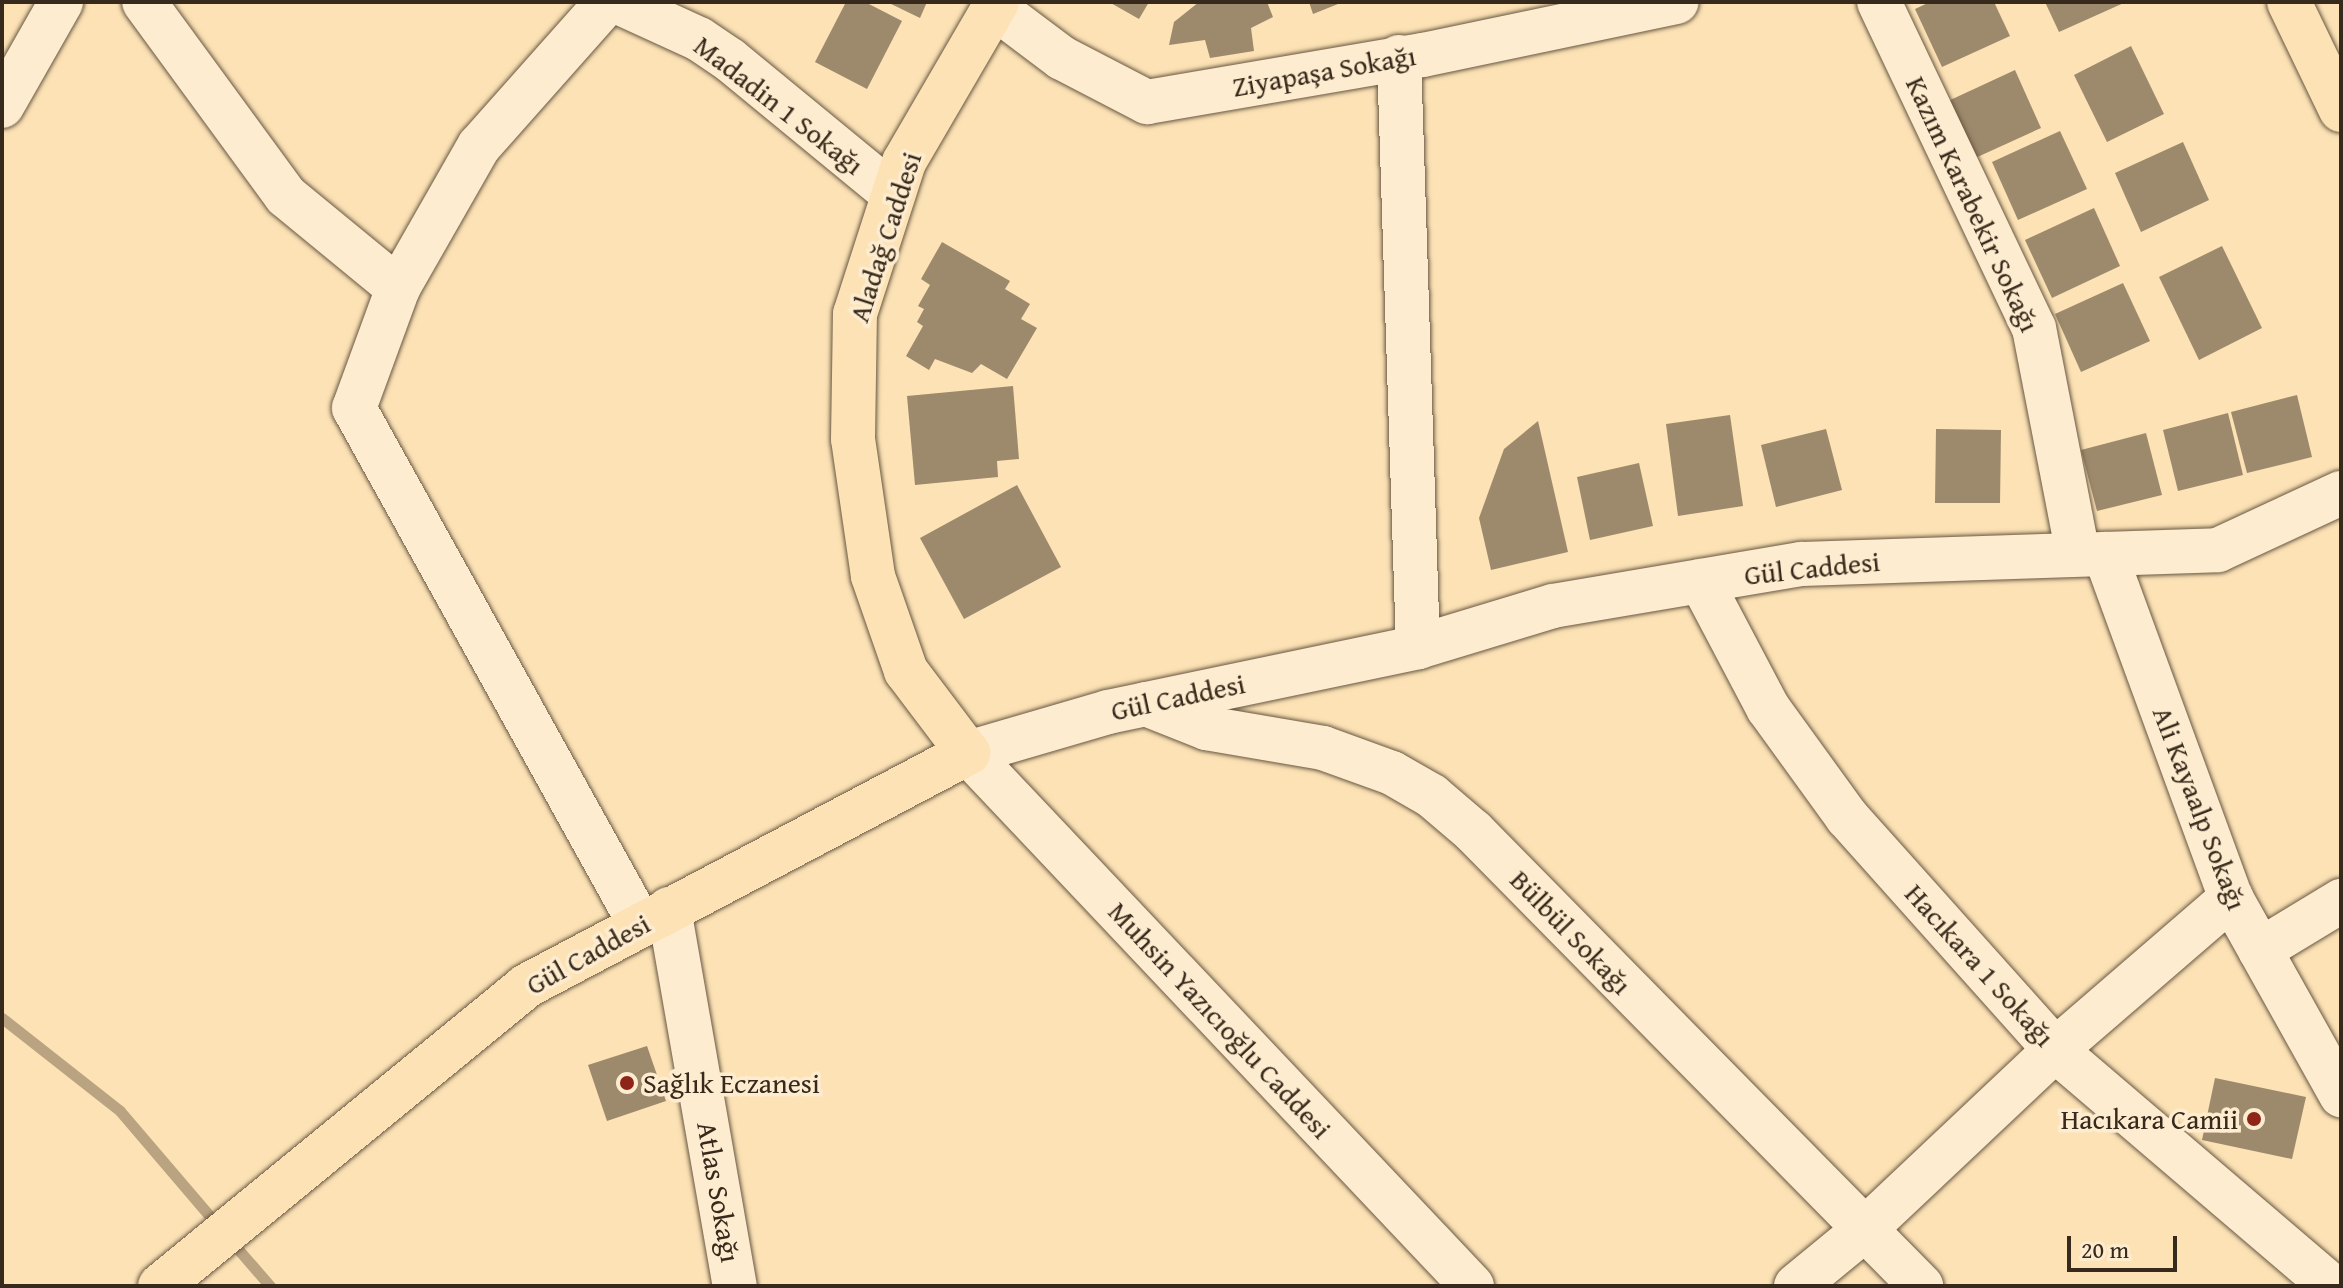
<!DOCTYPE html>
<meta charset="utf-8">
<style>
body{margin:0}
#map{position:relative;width:2343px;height:1288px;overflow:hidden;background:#fce2b5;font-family:"Gentium Book Plus",serif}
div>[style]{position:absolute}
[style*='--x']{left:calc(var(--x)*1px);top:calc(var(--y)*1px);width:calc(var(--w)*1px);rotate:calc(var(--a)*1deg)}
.stream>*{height:11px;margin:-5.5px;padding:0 5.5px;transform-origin:5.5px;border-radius:5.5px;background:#b9a381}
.building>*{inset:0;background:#9d896b}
.roads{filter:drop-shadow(0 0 2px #685742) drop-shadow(0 0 2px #685742)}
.minor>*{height:44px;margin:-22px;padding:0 22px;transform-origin:22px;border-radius:22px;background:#fdeccf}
.major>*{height:44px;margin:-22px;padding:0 22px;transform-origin:22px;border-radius:22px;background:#fce2b5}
.highway>*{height:44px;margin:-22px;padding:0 22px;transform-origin:22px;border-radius:22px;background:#fce2b5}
.dots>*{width:22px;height:22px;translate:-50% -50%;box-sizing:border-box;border:4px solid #fdeccf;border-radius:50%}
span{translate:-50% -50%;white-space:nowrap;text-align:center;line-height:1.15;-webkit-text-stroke:7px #fdeccf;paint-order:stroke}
.street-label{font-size:28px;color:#37291b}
.poi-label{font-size:28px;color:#37291b}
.left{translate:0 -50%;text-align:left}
.right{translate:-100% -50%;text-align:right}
.frame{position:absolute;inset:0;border:4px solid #37291b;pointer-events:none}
.scale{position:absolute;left:2067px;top:1236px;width:110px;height:36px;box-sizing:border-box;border:4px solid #37291b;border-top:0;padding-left:10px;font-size:24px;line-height:28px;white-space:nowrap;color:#37291b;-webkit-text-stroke:6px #fdeccf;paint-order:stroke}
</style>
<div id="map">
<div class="stream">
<div style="--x:2;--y:1018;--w:150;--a:38.2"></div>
<div style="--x:120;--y:1111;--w:154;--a:49.5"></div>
<div style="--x:231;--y:1241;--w:60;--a:49.1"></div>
</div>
<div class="building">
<div style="clip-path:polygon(846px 2px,865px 2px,902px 21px,867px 89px,815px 62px)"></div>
<div style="clip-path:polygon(887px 2px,927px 2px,920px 18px)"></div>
<div style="clip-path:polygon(1109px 2px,1149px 2px,1139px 19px)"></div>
<div style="clip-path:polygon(1199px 2px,1267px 2px,1273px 17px,1251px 28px,1254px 51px,1210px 58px,1205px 40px,1169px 45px,1174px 22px)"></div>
<div style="clip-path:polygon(1309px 2px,1343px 2px,1313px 14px)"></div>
<div style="clip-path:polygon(1930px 2px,1994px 2px,2010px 36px,1942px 67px,1915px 9px)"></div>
<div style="clip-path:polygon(2045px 2px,2126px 2px,2059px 32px)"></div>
<div style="clip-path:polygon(2131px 46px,2164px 114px,2107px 142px,2074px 75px)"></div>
<div style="clip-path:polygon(2015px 70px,2041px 128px,1973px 159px,1946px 102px)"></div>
<div style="clip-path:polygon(2060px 131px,2087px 189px,2018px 220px,1992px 162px)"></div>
<div style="clip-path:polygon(2183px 142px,2209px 200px,2141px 232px,2115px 173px)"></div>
<div style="clip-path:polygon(2094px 208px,2120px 266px,2052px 298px,2025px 240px)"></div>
<div style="clip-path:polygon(942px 242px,1010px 281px,1005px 289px,1030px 304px,1021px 319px,1037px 328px,1007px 379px,981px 364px,972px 373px,935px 359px,929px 370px,906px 356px,923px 326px,917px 322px,924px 309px,918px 306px,930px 285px,921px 279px)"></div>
<div style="clip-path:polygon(2222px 246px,2262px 328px,2199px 360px,2159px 277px)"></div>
<div style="clip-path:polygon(2123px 283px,2150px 341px,2081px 372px,2055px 314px)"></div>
<div style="clip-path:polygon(1013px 386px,1019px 459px,997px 461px,998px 477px,915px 485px,907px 396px)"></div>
<div style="clip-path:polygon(2297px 395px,2312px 457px,2247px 473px,2231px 412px)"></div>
<div style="clip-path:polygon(2228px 413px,2243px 475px,2178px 491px,2163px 430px)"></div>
<div style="clip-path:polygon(1730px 415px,1743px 506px,1678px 516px,1666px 424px)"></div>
<div style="clip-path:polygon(1538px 421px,1568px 552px,1491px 570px,1479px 518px,1504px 449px)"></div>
<div style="clip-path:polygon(1826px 429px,1842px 490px,1776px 507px,1761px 445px)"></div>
<div style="clip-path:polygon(1936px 429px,2001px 430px,2000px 503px,1935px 503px)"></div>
<div style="clip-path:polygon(2146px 433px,2162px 495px,2097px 511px,2081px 450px)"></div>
<div style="clip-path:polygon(1639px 463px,1653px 526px,1590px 540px,1577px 477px)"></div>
<div style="clip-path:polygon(1017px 485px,1061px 567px,964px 619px,920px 538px)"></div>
<div style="clip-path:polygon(647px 1046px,666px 1101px,607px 1121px,588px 1065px)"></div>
<div style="clip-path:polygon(2215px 1078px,2306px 1097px,2292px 1159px,2202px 1140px)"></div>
</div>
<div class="roads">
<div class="minor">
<div style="--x:144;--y:2;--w:240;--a:53.8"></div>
<div style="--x:286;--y:196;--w:145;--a:39.4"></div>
<div style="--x:607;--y:2;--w:193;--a:131.6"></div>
<div style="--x:479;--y:146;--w:163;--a:119.7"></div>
<div style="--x:398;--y:288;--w:128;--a:110.1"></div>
<div style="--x:354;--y:408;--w:590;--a:61"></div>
<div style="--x:618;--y:2;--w:89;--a:24.6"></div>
<div style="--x:699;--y:39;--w:37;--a:34"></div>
<div style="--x:730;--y:60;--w:211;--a:39.4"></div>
<div style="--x:1879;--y:2;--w:361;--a:64.6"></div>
<div style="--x:2034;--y:328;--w:230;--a:79"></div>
<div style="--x:994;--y:7;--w:85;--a:36.9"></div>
<div style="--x:1062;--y:58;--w:96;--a:27.4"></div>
<div style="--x:1147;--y:102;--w:280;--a:-9.7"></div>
<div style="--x:1423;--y:55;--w:259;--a:-11.8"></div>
<div style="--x:1399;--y:57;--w:590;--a:88.16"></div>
<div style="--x:2;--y:106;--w:120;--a:-60.4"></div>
<div style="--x:2105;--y:554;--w:366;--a:69.9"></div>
<div style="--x:2231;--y:898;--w:226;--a:60.8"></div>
<div style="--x:1701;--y:581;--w:144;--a:62.2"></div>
<div style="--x:1768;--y:708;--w:135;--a:54.1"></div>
<div style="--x:1847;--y:817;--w:312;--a:48.2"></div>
<div style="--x:2055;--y:1050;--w:363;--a:40.5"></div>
<div style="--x:1146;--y:704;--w:65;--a:21.8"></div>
<div style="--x:1206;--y:728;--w:119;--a:9.7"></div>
<div style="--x:1323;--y:748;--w:73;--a:19.9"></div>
<div style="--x:1392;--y:773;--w:46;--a:29.9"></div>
<div style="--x:1432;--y:796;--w:54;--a:40.5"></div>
<div style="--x:1473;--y:831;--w:639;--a:45.44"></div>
<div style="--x:669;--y:909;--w:383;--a:80.1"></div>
<div style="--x:2260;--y:950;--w:95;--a:-31.2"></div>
<div style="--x:1472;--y:1286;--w:734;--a:-133.4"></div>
<div style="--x:968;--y:753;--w:146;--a:-16.3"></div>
<div style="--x:1108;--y:712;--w:317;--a:-11.8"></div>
<div style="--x:1418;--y:647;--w:141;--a:-16.9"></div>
<div style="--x:1553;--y:606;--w:252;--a:-9.6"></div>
<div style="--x:1801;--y:564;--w:417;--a:-1.9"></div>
<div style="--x:2218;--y:550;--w:136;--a:-24.9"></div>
<div style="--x:1796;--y:1286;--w:87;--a:-39.4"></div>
<div style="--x:1863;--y:1231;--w:264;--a:-43.3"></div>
<div style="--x:2055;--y:1050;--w:233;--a:-40.8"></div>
</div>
<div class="major">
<div style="--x:160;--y:1286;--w:473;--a:-39.3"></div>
<div style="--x:526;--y:986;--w:500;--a:-27.8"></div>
<div style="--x:968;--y:753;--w:103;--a:-127.1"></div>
<div style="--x:906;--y:671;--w:101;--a:-109.2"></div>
<div style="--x:873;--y:576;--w:138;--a:-98.3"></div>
<div style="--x:853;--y:439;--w:125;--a:-89.1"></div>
<div style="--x:855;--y:314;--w:160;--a:-72.1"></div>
<div style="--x:904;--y:162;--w:185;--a:-59.8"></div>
</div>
<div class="highway">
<div style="--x:2289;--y:2;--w:120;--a:64.3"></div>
</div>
</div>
<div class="dots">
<div style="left:627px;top:1083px;background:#8f2418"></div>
<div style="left:2254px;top:1119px;background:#8f2418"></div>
</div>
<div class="street-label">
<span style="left:1324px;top:71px;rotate:-10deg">Ziyapaşa Sokağı</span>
<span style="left:779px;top:105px;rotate:38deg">Madadin 1 Sokağı</span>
<span style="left:1973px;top:204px;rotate:65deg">Kazım Karabekir Sokağı</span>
<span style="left:885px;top:237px;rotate:-72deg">Aladağ Caddesi</span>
<span style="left:1812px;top:568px;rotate:-6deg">Gül Caddesi</span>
<span style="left:1178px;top:697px;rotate:-12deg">Gül Caddesi</span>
<span style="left:2200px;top:808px;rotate:69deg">Ali Kayaalp Sokağı</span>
<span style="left:1571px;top:932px;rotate:46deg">Bülbül Sokağı</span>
<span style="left:588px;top:954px;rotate:-29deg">Gül Caddesi</span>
<span style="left:1980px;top:965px;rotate:48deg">Hacıkara 1 Sokağı</span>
<span style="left:1220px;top:1020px;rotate:47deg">Muhsin Yazıcıoğlu Caddesi</span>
<span style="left:719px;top:1192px;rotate:80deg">Atlas Sokağı</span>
</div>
<div class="poi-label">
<span class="left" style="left:643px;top:1083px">Sağlık Eczanesi</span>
<span class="right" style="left:2238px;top:1119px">Hacıkara Camii</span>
</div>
<div class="frame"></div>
<div class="scale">20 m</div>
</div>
